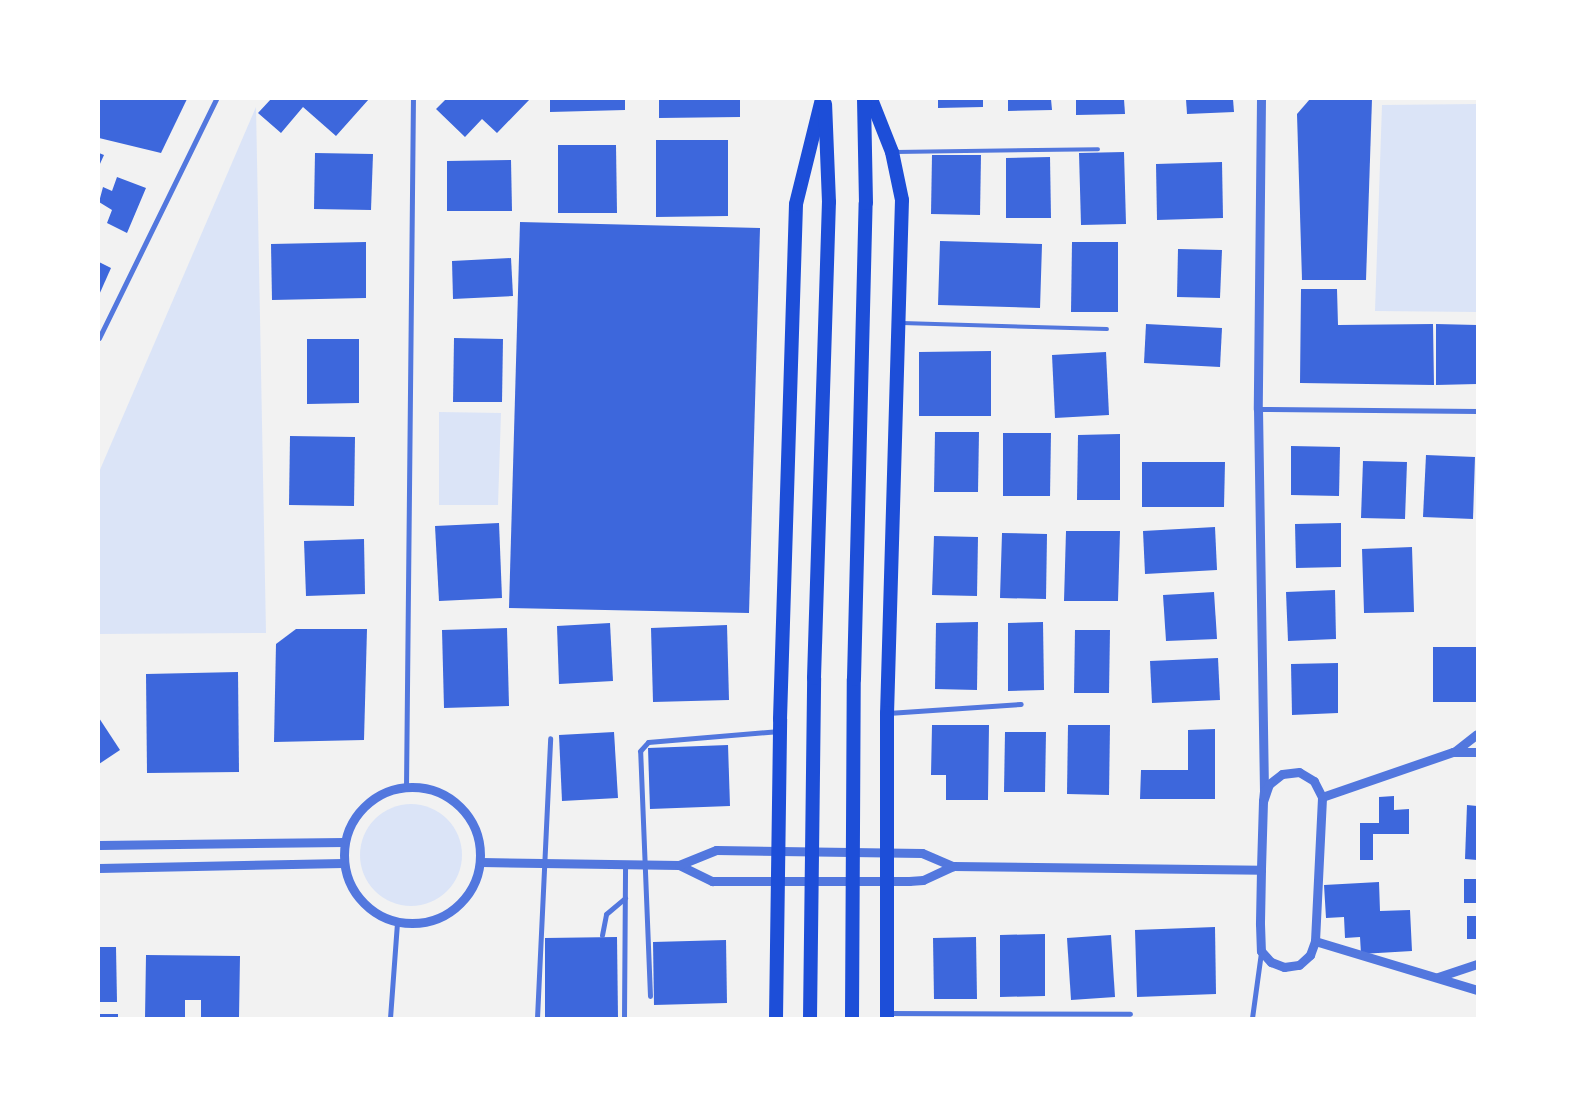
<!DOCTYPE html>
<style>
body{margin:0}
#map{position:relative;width:1576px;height:1117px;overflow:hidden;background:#f2f2f2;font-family:"Titillium Web",sans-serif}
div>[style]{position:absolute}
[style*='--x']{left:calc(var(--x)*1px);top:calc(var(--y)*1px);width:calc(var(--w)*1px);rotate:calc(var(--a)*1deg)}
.green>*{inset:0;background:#dbe4f7}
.round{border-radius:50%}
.building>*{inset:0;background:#3d67dc}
.service>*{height:4px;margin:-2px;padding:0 2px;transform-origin:2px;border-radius:2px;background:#5277de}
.minor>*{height:5px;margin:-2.5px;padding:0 2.5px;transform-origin:2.5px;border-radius:2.5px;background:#5277de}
.tertiary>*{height:9px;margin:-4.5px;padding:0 4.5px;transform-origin:4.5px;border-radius:4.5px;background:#5277de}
.tertiary>.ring{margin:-4.5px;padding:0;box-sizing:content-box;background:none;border:9px solid #5277de;border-radius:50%}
.trunk>*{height:14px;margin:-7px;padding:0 7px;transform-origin:7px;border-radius:7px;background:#1d4ed8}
span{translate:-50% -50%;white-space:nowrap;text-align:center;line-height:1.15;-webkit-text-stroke:4px #fff;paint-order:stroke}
.frame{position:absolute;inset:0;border:100px solid #fff;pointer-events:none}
</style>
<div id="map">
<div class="green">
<div style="clip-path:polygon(1477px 104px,1477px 312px,1375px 311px,1382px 105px)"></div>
<div style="clip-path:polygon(256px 107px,266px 633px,99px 634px,99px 472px)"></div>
<div style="clip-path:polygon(439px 412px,501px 413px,498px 505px,439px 505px)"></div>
<div class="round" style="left:360px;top:804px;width:102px;height:102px"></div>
</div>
<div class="building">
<div style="clip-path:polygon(99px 99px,187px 99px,161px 153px,99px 138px)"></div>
<div style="clip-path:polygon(271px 99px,369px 99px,336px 136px,303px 107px,281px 133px,258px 113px)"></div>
<div style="clip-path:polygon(446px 99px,530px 99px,497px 133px,482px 119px,465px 137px,436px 109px)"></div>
<div style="clip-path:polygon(550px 99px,625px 99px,625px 110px,550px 112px)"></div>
<div style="clip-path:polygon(659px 99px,740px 99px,740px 117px,659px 118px)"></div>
<div style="clip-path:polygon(938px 99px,983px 99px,983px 107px,938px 108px)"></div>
<div style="clip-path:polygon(1008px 99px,1051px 99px,1052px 110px,1008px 111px)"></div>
<div style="clip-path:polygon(1076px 99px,1124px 99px,1125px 114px,1076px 115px)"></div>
<div style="clip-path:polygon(1186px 99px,1233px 99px,1234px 112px,1187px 114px)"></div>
<div style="clip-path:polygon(1310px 99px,1372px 99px,1366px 280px,1302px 280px,1297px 114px)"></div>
<div style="clip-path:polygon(656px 140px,728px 140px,728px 216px,656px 217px)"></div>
<div style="clip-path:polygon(558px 145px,616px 145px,617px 213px,558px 213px)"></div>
<div style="clip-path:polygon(1124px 152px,1126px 224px,1081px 225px,1079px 153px)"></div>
<div style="clip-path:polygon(99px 153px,104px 155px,99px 166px)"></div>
<div style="clip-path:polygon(315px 153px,373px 154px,371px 210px,314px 209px)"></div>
<div style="clip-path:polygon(932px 155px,981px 155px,980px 215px,931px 214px)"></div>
<div style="clip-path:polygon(1050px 157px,1051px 218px,1006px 218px,1006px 158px)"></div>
<div style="clip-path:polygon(511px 160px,512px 211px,447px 211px,447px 161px)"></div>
<div style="clip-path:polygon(1222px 162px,1223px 218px,1157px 220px,1156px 164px)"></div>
<div style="clip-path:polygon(117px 177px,146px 188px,127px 233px,107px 223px,112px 210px,99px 202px,103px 187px,112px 191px)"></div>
<div style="clip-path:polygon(520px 222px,760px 228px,749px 613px,509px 608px)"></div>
<div style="clip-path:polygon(940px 241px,1042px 244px,1040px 308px,938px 305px)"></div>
<div style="clip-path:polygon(366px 242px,366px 298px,272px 300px,271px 244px)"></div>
<div style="clip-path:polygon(1072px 242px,1118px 242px,1118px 312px,1071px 312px)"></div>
<div style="clip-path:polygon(1178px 249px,1222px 250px,1220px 298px,1177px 297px)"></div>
<div style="clip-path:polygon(511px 258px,513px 296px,453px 299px,452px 261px)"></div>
<div style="clip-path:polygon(99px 262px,111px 268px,99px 295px)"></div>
<div style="clip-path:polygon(1301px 289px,1337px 289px,1338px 325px,1433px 324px,1434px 385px,1300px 383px)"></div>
<div style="clip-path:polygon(1146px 324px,1222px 328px,1220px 367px,1144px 363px)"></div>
<div style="clip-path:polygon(1436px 324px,1477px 325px,1477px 384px,1436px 385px)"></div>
<div style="clip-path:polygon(454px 338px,503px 339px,502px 402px,453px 402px)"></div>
<div style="clip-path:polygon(307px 339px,359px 339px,359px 403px,307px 404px)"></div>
<div style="clip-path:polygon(991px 351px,991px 416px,919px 416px,919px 352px)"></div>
<div style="clip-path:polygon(1106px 352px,1109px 415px,1055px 418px,1052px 355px)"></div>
<div style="clip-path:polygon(935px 432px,979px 432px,978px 492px,934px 492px)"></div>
<div style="clip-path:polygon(1003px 433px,1051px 433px,1050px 496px,1003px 496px)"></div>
<div style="clip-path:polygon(1120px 434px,1120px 500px,1077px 500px,1078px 435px)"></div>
<div style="clip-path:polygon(290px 436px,355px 437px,354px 506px,289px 505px)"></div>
<div style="clip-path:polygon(1291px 446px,1340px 447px,1339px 496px,1291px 495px)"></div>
<div style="clip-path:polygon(1426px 455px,1475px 457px,1473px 519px,1423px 517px)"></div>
<div style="clip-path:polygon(1363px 461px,1407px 462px,1405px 519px,1361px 518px)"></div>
<div style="clip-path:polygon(1142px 462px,1225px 462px,1224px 507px,1142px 507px)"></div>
<div style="clip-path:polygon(499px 523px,502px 598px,439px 601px,435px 526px)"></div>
<div style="clip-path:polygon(1341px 523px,1341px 567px,1296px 568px,1295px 524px)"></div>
<div style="clip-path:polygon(1215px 527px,1217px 570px,1145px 574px,1143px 531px)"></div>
<div style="clip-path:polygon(1066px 531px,1120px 531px,1118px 601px,1064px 601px)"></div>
<div style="clip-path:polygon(1002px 533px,1047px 534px,1046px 599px,1000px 598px)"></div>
<div style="clip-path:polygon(934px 536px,978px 537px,977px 596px,932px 595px)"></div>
<div style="clip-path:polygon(364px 539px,365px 594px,306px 596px,304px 541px)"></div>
<div style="clip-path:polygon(1412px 547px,1414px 612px,1364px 613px,1362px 549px)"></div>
<div style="clip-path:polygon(1335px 590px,1336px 639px,1288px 641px,1286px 592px)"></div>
<div style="clip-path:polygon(1214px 592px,1217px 639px,1166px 641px,1163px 595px)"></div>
<div style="clip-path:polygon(978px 622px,977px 690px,935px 689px,936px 623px)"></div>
<div style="clip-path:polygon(1043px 622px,1044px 690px,1008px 691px,1008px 623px)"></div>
<div style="clip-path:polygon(610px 623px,613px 681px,559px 684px,557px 626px)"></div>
<div style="clip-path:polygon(727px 625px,729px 700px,653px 702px,651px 628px)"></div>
<div style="clip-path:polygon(507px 628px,509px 706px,444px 708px,442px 630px)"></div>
<div style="clip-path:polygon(296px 629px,367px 629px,364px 740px,274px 742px,276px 644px)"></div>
<div style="clip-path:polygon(1075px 630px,1110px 630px,1109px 693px,1074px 693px)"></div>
<div style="clip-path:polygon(1433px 647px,1477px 647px,1477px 702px,1433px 702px)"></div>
<div style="clip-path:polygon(1218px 658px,1220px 700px,1152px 703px,1150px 661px)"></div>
<div style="clip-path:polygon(1338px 663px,1338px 713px,1292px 715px,1291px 664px)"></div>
<div style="clip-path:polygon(238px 672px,239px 772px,147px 773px,146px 674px)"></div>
<div style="clip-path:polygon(99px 718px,120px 750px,99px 764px)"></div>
<div style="clip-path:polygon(932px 725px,989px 725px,988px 800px,946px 800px,946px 775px,931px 775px)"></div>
<div style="clip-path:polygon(1068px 725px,1110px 725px,1109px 795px,1067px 794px)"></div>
<div style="clip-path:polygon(1215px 729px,1215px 799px,1140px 799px,1141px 770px,1188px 770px,1188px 730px)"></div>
<div style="clip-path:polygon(614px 732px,618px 798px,562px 801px,559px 735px)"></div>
<div style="clip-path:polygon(1005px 732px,1046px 732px,1045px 792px,1004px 792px)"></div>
<div style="clip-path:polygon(728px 745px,730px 806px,650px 809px,648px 748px)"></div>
<div style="clip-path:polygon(1394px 796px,1394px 810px,1409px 809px,1409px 834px,1373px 834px,1373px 860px,1360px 860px,1360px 823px,1379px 823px,1379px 797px)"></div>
<div style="clip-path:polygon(1467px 805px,1477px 806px,1477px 860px,1465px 859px)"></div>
<div style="clip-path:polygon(1464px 879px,1477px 879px,1477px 903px,1464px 903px)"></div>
<div style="clip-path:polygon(1379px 882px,1380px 911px,1410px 910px,1412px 951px,1361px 954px,1360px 937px,1345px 938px,1344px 917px,1326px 918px,1324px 885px)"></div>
<div style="clip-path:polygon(1467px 916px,1477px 916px,1477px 939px,1467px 939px)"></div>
<div style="clip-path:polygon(1215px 927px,1216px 994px,1137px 997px,1135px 930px)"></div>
<div style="clip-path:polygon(1045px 934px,1045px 996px,1000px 997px,1000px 935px)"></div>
<div style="clip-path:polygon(1111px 935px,1115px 997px,1071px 1000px,1067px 938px)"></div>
<div style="clip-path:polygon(617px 937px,618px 1018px,545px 1018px,545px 938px)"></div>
<div style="clip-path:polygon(976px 937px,977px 999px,934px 999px,933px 938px)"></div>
<div style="clip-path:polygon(726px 940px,727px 1003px,654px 1005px,653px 942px)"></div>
<div style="clip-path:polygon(99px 947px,116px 947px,117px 1002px,99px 1002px)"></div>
<div style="clip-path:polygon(146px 955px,240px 956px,239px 1018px,201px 1018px,201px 1000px,185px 1000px,185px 1018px,145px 1018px)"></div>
<div style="clip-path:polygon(99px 1014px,118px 1014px,118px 1018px,99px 1018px)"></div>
</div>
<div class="service">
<div style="--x:895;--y:152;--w:203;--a:-0.8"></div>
<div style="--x:902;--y:323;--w:205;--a:1.7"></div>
</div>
<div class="minor">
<div style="--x:99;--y:338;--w:266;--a:-63.9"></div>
<div style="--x:1258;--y:409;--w:219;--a:0.5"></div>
<div style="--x:888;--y:713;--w:133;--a:-3.9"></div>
<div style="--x:406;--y:787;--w:688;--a:-89.42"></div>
<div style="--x:602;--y:935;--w:21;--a:-79"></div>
<div style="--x:606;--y:914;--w:25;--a:-40"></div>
<div style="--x:650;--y:996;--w:245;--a:-92.3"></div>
<div style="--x:640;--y:751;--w:12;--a:-48"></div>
<div style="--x:648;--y:742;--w:132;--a:-4.8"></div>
<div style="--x:888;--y:1013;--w:242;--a:0.2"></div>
<div style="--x:390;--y:1018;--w:96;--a:-85.8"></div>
<div style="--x:537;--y:1018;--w:280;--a:-87.3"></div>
<div style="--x:624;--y:1018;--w:153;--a:-89.6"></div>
<div style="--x:1252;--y:1018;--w:67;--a:-82.2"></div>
</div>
<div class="tertiary">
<div style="--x:1261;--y:99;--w:310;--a:90.6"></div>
<div style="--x:1258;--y:409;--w:382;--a:89.1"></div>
<div style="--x:1264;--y:791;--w:10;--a:96"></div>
<div style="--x:1263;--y:801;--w:69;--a:91.7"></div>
<div style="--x:1261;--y:870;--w:54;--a:91.1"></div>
<div style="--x:1260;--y:924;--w:27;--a:88"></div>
<div style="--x:1261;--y:951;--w:15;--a:48"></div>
<div style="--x:1271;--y:962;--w:14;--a:21"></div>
<div style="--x:1284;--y:967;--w:15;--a:-8"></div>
<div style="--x:1299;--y:965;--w:15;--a:-42"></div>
<div style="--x:1310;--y:955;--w:15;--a:-70"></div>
<div style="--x:1315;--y:941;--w:144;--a:-87.2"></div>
<div style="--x:1322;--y:797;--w:18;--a:-117"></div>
<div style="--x:1314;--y:781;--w:17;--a:-149"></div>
<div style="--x:1299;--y:772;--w:17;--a:173"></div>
<div style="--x:1282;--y:774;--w:16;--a:142"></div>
<div style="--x:1269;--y:784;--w:18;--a:109"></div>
<div style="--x:1454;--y:752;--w:29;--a:-38"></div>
<div class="ring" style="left:344px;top:787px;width:127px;height:127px"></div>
<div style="--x:1322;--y:797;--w:139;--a:-19"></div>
<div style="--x:1453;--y:752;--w:24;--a:0"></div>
<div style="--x:99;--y:845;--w:245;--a:-0.7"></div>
<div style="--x:481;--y:862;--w:198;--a:0.9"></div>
<div style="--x:679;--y:865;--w:37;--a:26"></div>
<div style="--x:712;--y:881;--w:197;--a:0"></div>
<div style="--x:909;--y:881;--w:14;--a:-4"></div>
<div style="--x:923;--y:880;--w:33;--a:-25"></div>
<div style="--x:953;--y:866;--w:308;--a:0.7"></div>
<div style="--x:679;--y:865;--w:40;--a:-22"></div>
<div style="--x:716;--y:850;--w:206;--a:0.8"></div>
<div style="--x:922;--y:853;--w:34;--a:23"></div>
<div style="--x:99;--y:868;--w:244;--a:-1.2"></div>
<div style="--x:1315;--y:941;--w:169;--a:16.8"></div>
<div style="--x:1438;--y:977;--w:41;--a:-18.4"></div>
</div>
<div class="trunk">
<div style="--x:871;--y:99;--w:57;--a:68.4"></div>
<div style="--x:892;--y:152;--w:49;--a:78.2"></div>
<div style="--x:902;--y:200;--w:513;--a:91.67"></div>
<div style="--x:887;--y:713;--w:305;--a:90"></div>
<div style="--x:776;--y:1018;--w:299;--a:-89.2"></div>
<div style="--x:780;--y:719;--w:515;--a:-88.22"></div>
<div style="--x:796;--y:204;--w:108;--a:-76.1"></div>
<div style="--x:810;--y:1018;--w:340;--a:-89.3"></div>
<div style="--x:814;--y:678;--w:476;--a:-88.2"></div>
<div style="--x:829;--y:202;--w:98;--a:-92.3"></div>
<div style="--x:852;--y:1018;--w:339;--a:-89.7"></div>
<div style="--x:854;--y:679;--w:476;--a:-88.6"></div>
<div style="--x:866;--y:203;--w:104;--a:-91.1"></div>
</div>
<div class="frame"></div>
</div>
